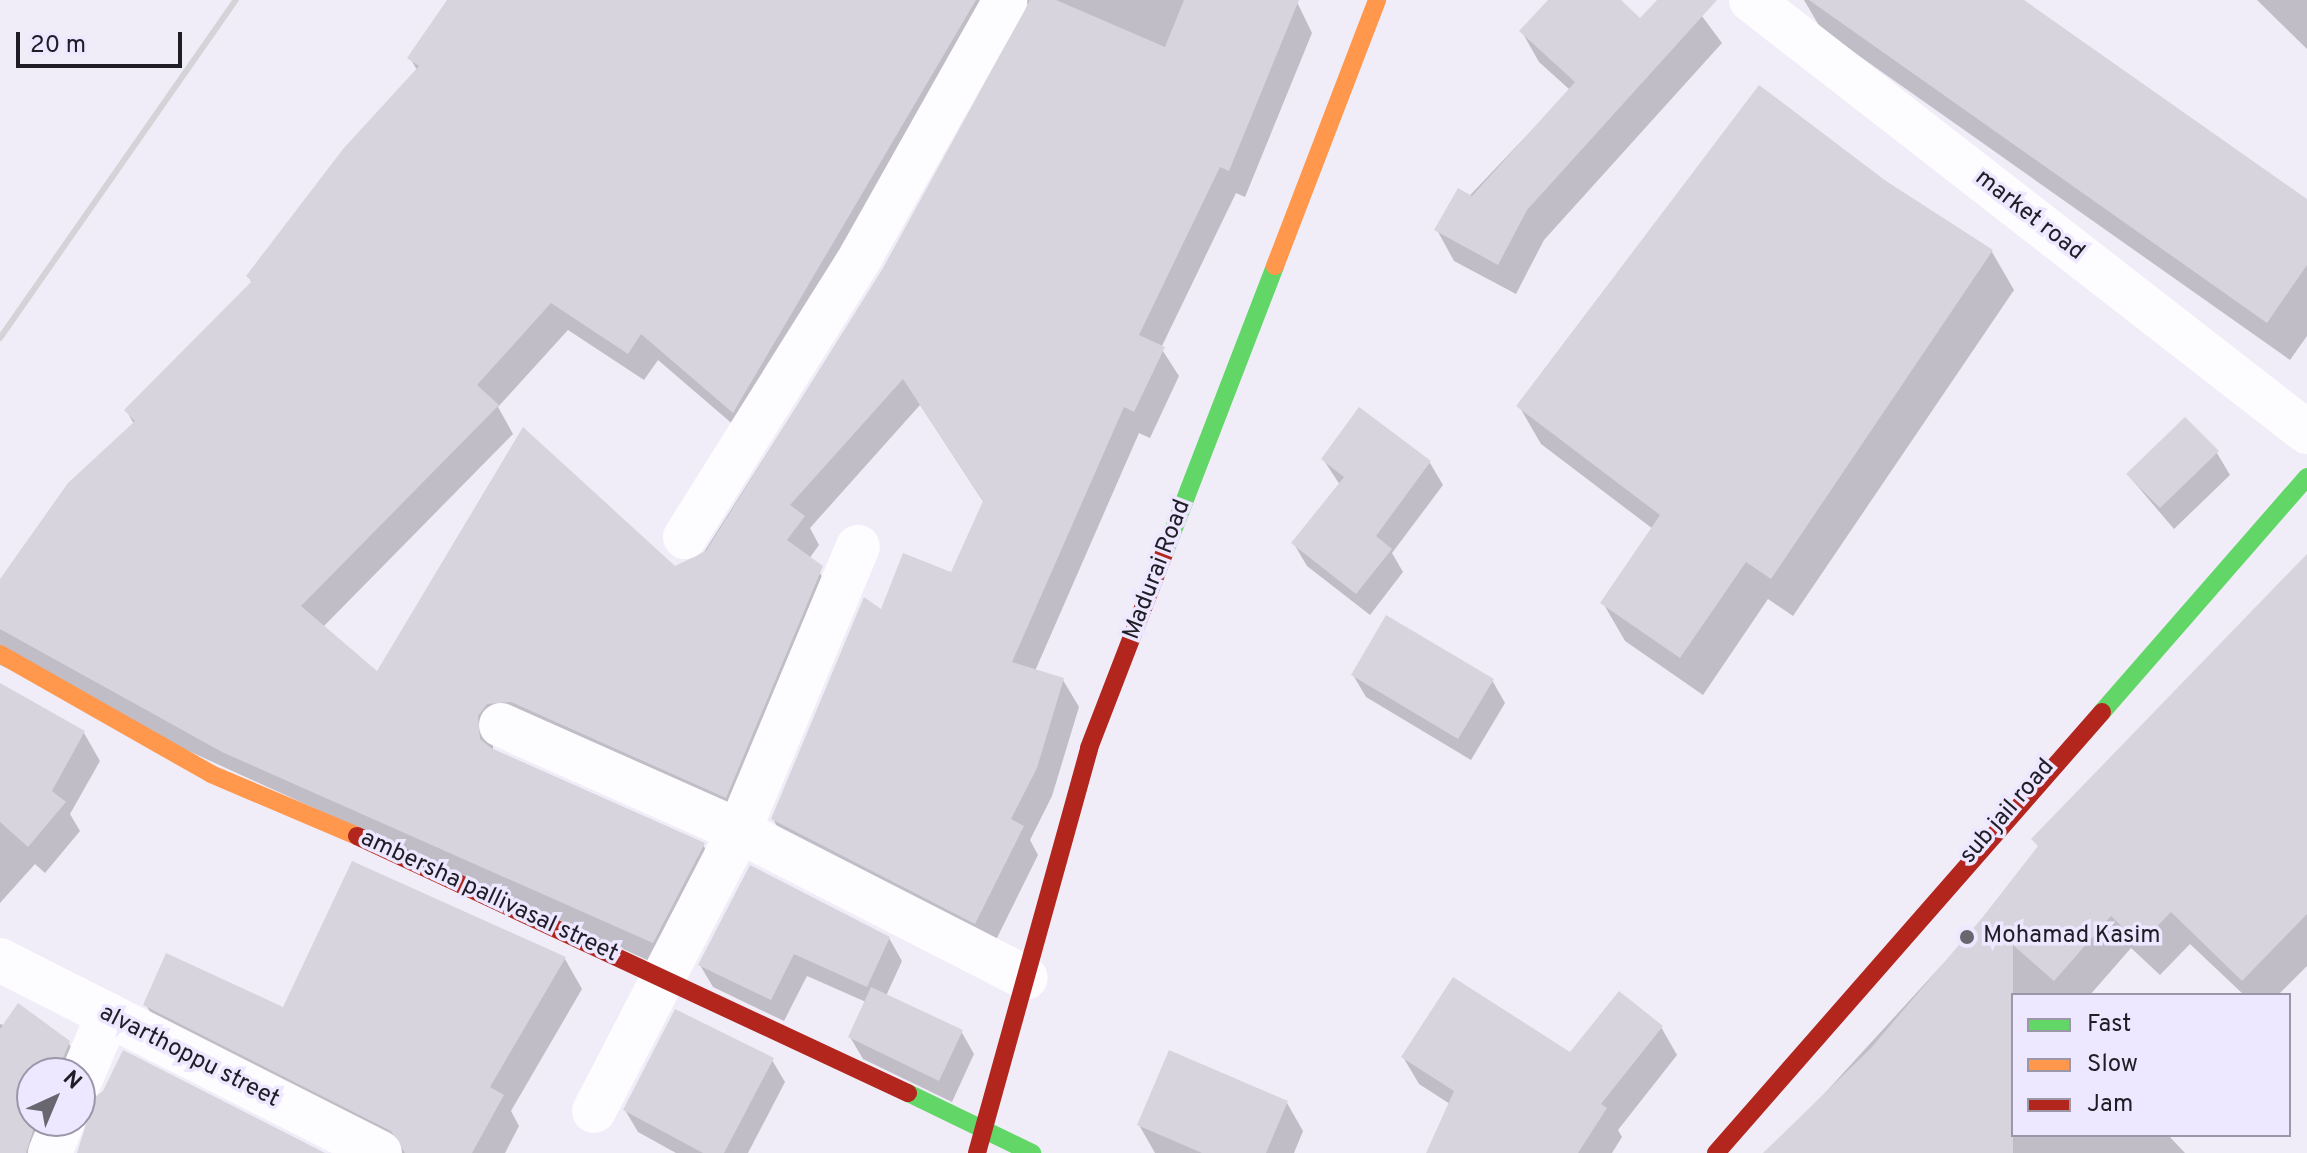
<!DOCTYPE html>
<style>
body{margin:0}
#map{position:relative;width:2307px;height:1153px;overflow:hidden;background:#f0edf9;font-family:Overpass,sans-serif}
div>[style]{position:absolute}
[style*='--x']{left:calc(var(--x)*1px);top:calc(var(--y)*1px);width:calc(var(--w)*1px);rotate:calc(var(--a)*1deg)}
.shadow>*{inset:0;background:#0003}
.building>*{inset:0;background:#d7d4de}
.street>*{height:44px;margin:-22px;padding:0 22px;transform-origin:22px;border-radius:22px;background:#fdfcfe}
.fast>*{height:18px;margin:-9px;padding:0 9px;transform-origin:9px;border-radius:9px;background:#63d668}
.slow>*{height:18px;margin:-9px;padding:0 9px;transform-origin:9px;border-radius:9px;background:#ff974d}
.jam>*{height:18px;margin:-9px;padding:0 9px;transform-origin:9px;border-radius:9px;background:#b3261e}
.rail>*{height:6px;margin:-3px;padding:0 3px;transform-origin:3px;border-radius:3px;background:#d4d3d7}
.dots>*{width:22px;height:22px;translate:-50% -50%;box-sizing:border-box;border:4px solid #ede7ff;border-radius:50%}
span{translate:-50% -50%;white-space:nowrap;text-align:center;line-height:1.15;-webkit-text-stroke:7px #ede7ff;paint-order:stroke}
.street-label{font-size:24px;color:#1f1d25}
.poi-label{font-size:24px;color:#1f1d25}
.left{translate:0 -50%;text-align:left}
.legend{position:absolute;left:2011px;top:993px;width:280px;height:144px;box-sizing:border-box;background:#ede7ff;border:2px solid #9b96a8;margin:0;padding:10px 14px;list-style:none;font-size:24px;color:#1f1d25}
.legend li{display:flex;align-items:center;gap:16px;height:40px}
.legend b{width:40px;border:2px solid #9b96a8}
.north{position:absolute;left:16px;top:1057px;width:80px;height:80px;box-sizing:border-box;background:#ede7ff;border:2px solid #9b96a8;border-radius:50%;rotate:44deg;font-size:22px;font-weight:700;line-height:32px;text-align:center;color:#1f1d25}
.north::after{content:'';display:block;margin:auto;width:28px;height:36px;background:#68666f;clip-path:polygon(50% 0,100% 100%,50% 72%,0 100%)}
.scale{position:absolute;left:16px;top:32px;width:166px;height:36px;box-sizing:border-box;border:4px solid #1f1d25;border-top:0;padding-left:10px;font-size:24px;line-height:28px;white-space:nowrap;color:#1f1d25;-webkit-text-stroke:6px #ede7ff;paint-order:stroke}
</style>
<div id="map">
<div class="shadow">
<div style="clip-path:polygon(evenodd,450px 0,1296px 0,1312px 33px,1245px 197px,1236px 193px,1161px 348px,1179px 376px,1150px 438px,1139px 433px,1035px 671px,1063px 680px,1079px 707px,1052px 796px,1030px 840px,1038px 855px,991px 950px,789px 847px,773px 819px,882px 612px,952px 575px,984px 503px,920px 405px,810px 528px,819px 545px,809px 559px,837px 596px,742px 824px,493px 744px,493px 751px,703px 845px,719px 872px,669px 970px,0 665px,0 582px,134px 424px,126px 410px,252px 283px,248px 276px,417px 70px,410px 58px,450px 0,1020px 2px,1031px 5px,884px 269px,699px 560px,378px 674px,323px 627px,513px 434px,498px 407px,568px 330px,644px 380px,658px 360px,750px 439px,1020px 2px)"></div>
<div style="clip-path:polygon(1550px 0,1618px 0,1641px 21px,1659px 0,1690px 0,1722px 43px,1544px 240px,1516px 294px,1454px 261px,1437px 230px,1570px 90px,1539px 62px,1522px 32px)"></div>
<div style="clip-path:polygon(1804px 0,2021px 0,2307px 201px,2307px 336px,2290px 360px,1821px 29px)"></div>
<div style="clip-path:polygon(2257px 0,2307px 0,2307px 49px)"></div>
<div style="clip-path:polygon(1884px 183px,1992px 252px,2014px 290px,1793px 616px,1768px 599px,1703px 695px,1625px 641px,1603px 603px,1653px 529px,1541px 444px,1519px 406px)"></div>
<div style="clip-path:polygon(2217px 453px,2230px 475px,2174px 529px,2128px 475px)"></div>
<div style="clip-path:polygon(1323px 459px,1430px 463px,1443px 485px,1392px 553px,1403px 572px,1370px 615px,1307px 566px,1294px 544px,1340px 485px)"></div>
<div style="clip-path:polygon(2307px 556px,2307px 966px,2278px 995px,2244px 995px,2190px 944px,2160px 975px,2131px 948px,2090px 995px,2013px 995px,2013px 1135px,2168px 1135px,2185px 1153px,1770px 1153px,1984px 919px,2039px 848px,2034px 839px)"></div>
<div style="clip-path:polygon(1353px 675px,1492px 680px,1505px 703px,1471px 760px,1366px 697px)"></div>
<div style="clip-path:polygon(0 685px,84px 733px,100px 761px,70px 814px,80px 831px,45px 873px,35px 864px,0 903px)"></div>
<div style="clip-path:polygon(353px 864px,565px 959px,582px 989px,511px 1111px,519px 1126px,505px 1153px,396px 1153px,163px 1034px,146px 1005px,284px 1010px)"></div>
<div style="clip-path:polygon(889px 938px,902px 961px,886px 996px,961px 1031px,974px 1054px,952px 1102px,863px 1059px,850px 1037px,866px 1002px,807px 976px,784px 1021px,713px 987px,700px 965px)"></div>
<div style="clip-path:polygon(0 1024px,68px 1042px,85px 1071px,32px 1073px,32px 1121px,75px 1121px,51px 1153px,0 1153px)"></div>
<div style="clip-path:polygon(1661px 1027px,1677px 1055px,1618px 1130px,1622px 1137px,1612px 1153px,1429px 1153px,1450px 1104px,1419px 1084px,1403px 1057px,1571px 1055px)"></div>
<div style="clip-path:polygon(772px 1060px,785px 1082px,748px 1153px,676px 1153px,638px 1132px,625px 1110px)"></div>
<div style="clip-path:polygon(1287px 1103px,1303px 1131px,1294px 1153px,1155px 1153px,1139px 1125px)"></div>
</div>
<div class="building">
<div style="clip-path:polygon(447px 0,976px 0,733px 413px,641px 334px,628px 354px,551px 303px,477px 385px,499px 405px,301px 606px,377px 671px,523px 427px,675px 566px,706px 551px,883px 268px,1030px 0,1056px 0,1165px 47px,1184px 0,1299px 0,1229px 171px,1220px 167px,1139px 335px,1165px 347px,1134px 412px,1124px 407px,1012px 662px,1064px 678px,1037px 768px,1011px 819px,1024px 826px,975px 924px,771px 819px,864px 597px,881px 609px,903px 553px,951px 572px,983px 501px,903px 379px,790px 505px,805px 516px,787px 540px,823px 566px,726px 798px,511px 702px,487px 704px,478px 716px,480px 739px,491px 748px,705px 843px,653px 943px,222px 752px,0 629px,0 579px,68px 483px,135px 421px,124px 410px,252px 281px,246px 276px,343px 149px,419px 66px,407px 58px)"></div>
<div style="clip-path:polygon(1548px 0,1621px 0,1640px 18px,1657px 0,1717px 0,1527px 210px,1498px 265px,1434px 230px,1458px 188px,1472px 196px,1575px 82px,1519px 31px)"></div>
<div style="clip-path:polygon(1809px 0,2024px 0,2307px 199px,2307px 265px,2267px 323px)"></div>
<div style="clip-path:polygon(1759px 85px,1886px 181px,1993px 250px,1771px 579px,1746px 562px,1680px 658px,1600px 603px,1660px 515px,1516px 406px)"></div>
<div style="clip-path:polygon(1359px 407px,1431px 461px,1376px 536px,1392px 549px,1356px 594px,1291px 543px,1344px 477px,1321px 459px)"></div>
<div style="clip-path:polygon(2185px 417px,2219px 451px,2160px 508px,2126px 474px)"></div>
<div style="clip-path:polygon(2307px 554px,2307px 914px,2242px 981px,2171px 912px,2140px 944px,2111px 916px,2054px 981px,2013px 945px,2013px 1153px,1763px 1153px,1871px 1048px,1982px 918px,2038px 846px,2031px 839px)"></div>
<div style="clip-path:polygon(1386px 615px,1494px 679px,1458px 739px,1351px 675px)"></div>
<div style="clip-path:polygon(0 683px,85px 731px,52px 791px,66px 802px,28px 847px,0 822px)"></div>
<div style="clip-path:polygon(352px 861px,566px 957px,490px 1087px,504px 1095px,472px 1153px,405px 1153px,391px 1131px,143px 1005px,166px 953px,283px 1007px)"></div>
<div style="clip-path:polygon(750px 865px,890px 937px,867px 987px,794px 954px,771px 1000px,698px 965px)"></div>
<div style="clip-path:polygon(1453px 977px,1570px 1052px,1619px 991px,1663px 1026px,1601px 1104px,1607px 1108px,1578px 1153px,1426px 1153px,1454px 1091px,1401px 1057px)"></div>
<div style="clip-path:polygon(871px 987px,963px 1030px,939px 1081px,848px 1037px)"></div>
<div style="clip-path:polygon(18px 1003px,70px 1041px,57px 1073px,32px 1073px,36px 1121px,26px 1153px,0 1153px,0 1029px)"></div>
<div style="clip-path:polygon(675px 1009px,774px 1058px,724px 1153px,703px 1153px,623px 1110px)"></div>
<div style="clip-path:polygon(123px 1050px,325px 1153px,77px 1153px,88px 1118px,83px 1106px,103px 1091px)"></div>
<div style="clip-path:polygon(1169px 1050px,1288px 1101px,1266px 1153px,1202px 1153px,1137px 1125px)"></div>
</div>
<div class="street">
<div style="--x:1751;--y:0;--w:704;--a:37.85"></div>
<div style="--x:685;--y:537;--w:332;--a:-57.9"></div>
<div style="--x:861;--y:256;--w:294;--a:-60.6"></div>
<div style="--x:501;--y:725;--w:261;--a:24"></div>
<div style="--x:739;--y:831;--w:322;--a:27.1"></div>
<div style="--x:0;--y:960;--w:426;--a:26.9"></div>
<div style="--x:80;--y:1081;--w:72;--a:-67"></div>
<div style="--x:594;--y:1111;--w:315;--a:-62.6"></div>
<div style="--x:739;--y:831;--w:308;--a:-67.3"></div>
<div style="--x:50;--y:1153;--w:35;--a:-68"></div>
</div>
<div class="fast">
<div style="--x:1164;--y:554;--w:309;--a:-68.9"></div>
<div style="--x:2102;--y:712;--w:312;--a:-48.9"></div>
<div style="--x:908;--y:1093;--w:138;--a:25.8"></div>
</div>
<div class="slow">
<div style="--x:1275;--y:266;--w:285;--a:-69"></div>
<div style="--x:0;--y:654;--w:243;--a:29.6"></div>
<div style="--x:211;--y:774;--w:159;--a:23"></div>
</div>
<div class="jam">
<div style="--x:357;--y:836;--w:608;--a:25.01"></div>
<div style="--x:977;--y:1153;--w:420;--a:-74.5"></div>
<div style="--x:1089;--y:748;--w:208;--a:-68.9"></div>
<div style="--x:1716;--y:1153;--w:586;--a:-48.8"></div>
</div>
<div class="rail">
<div style="--x:0;--y:338;--w:412;--a:-55.1"></div>
</div>
<div class="dots">
<div style="left:1967px;top:937px;background:#68666f"></div>
</div>
<div class="street-label">
<span style="left:2029px;top:216px;rotate:38deg">market road</span>
<span style="left:1158px;top:570px;rotate:-69deg">Madurai Road</span>
<span style="left:2008px;top:812px;rotate:-49deg">sub jail road</span>
<span style="left:489px;top:897px;rotate:25deg">ambersha pallivasal street</span>
<span style="left:189px;top:1057px;rotate:27deg">alvarthoppu street</span>
</div>
<div class="poi-label">
<span class="left" style="left:1983px;top:937px">Mohamad Kasim</span>
</div>
<ul class="legend">
<li><b style="height:10px;background:#63d668"></b>Fast</li>
<li><b style="height:10px;background:#ff974d"></b>Slow</li>
<li><b style="height:10px;background:#b3261e"></b>Jam</li>
</ul>
<div class="north">N</div>
<div class="scale">20 m</div>
</div>
